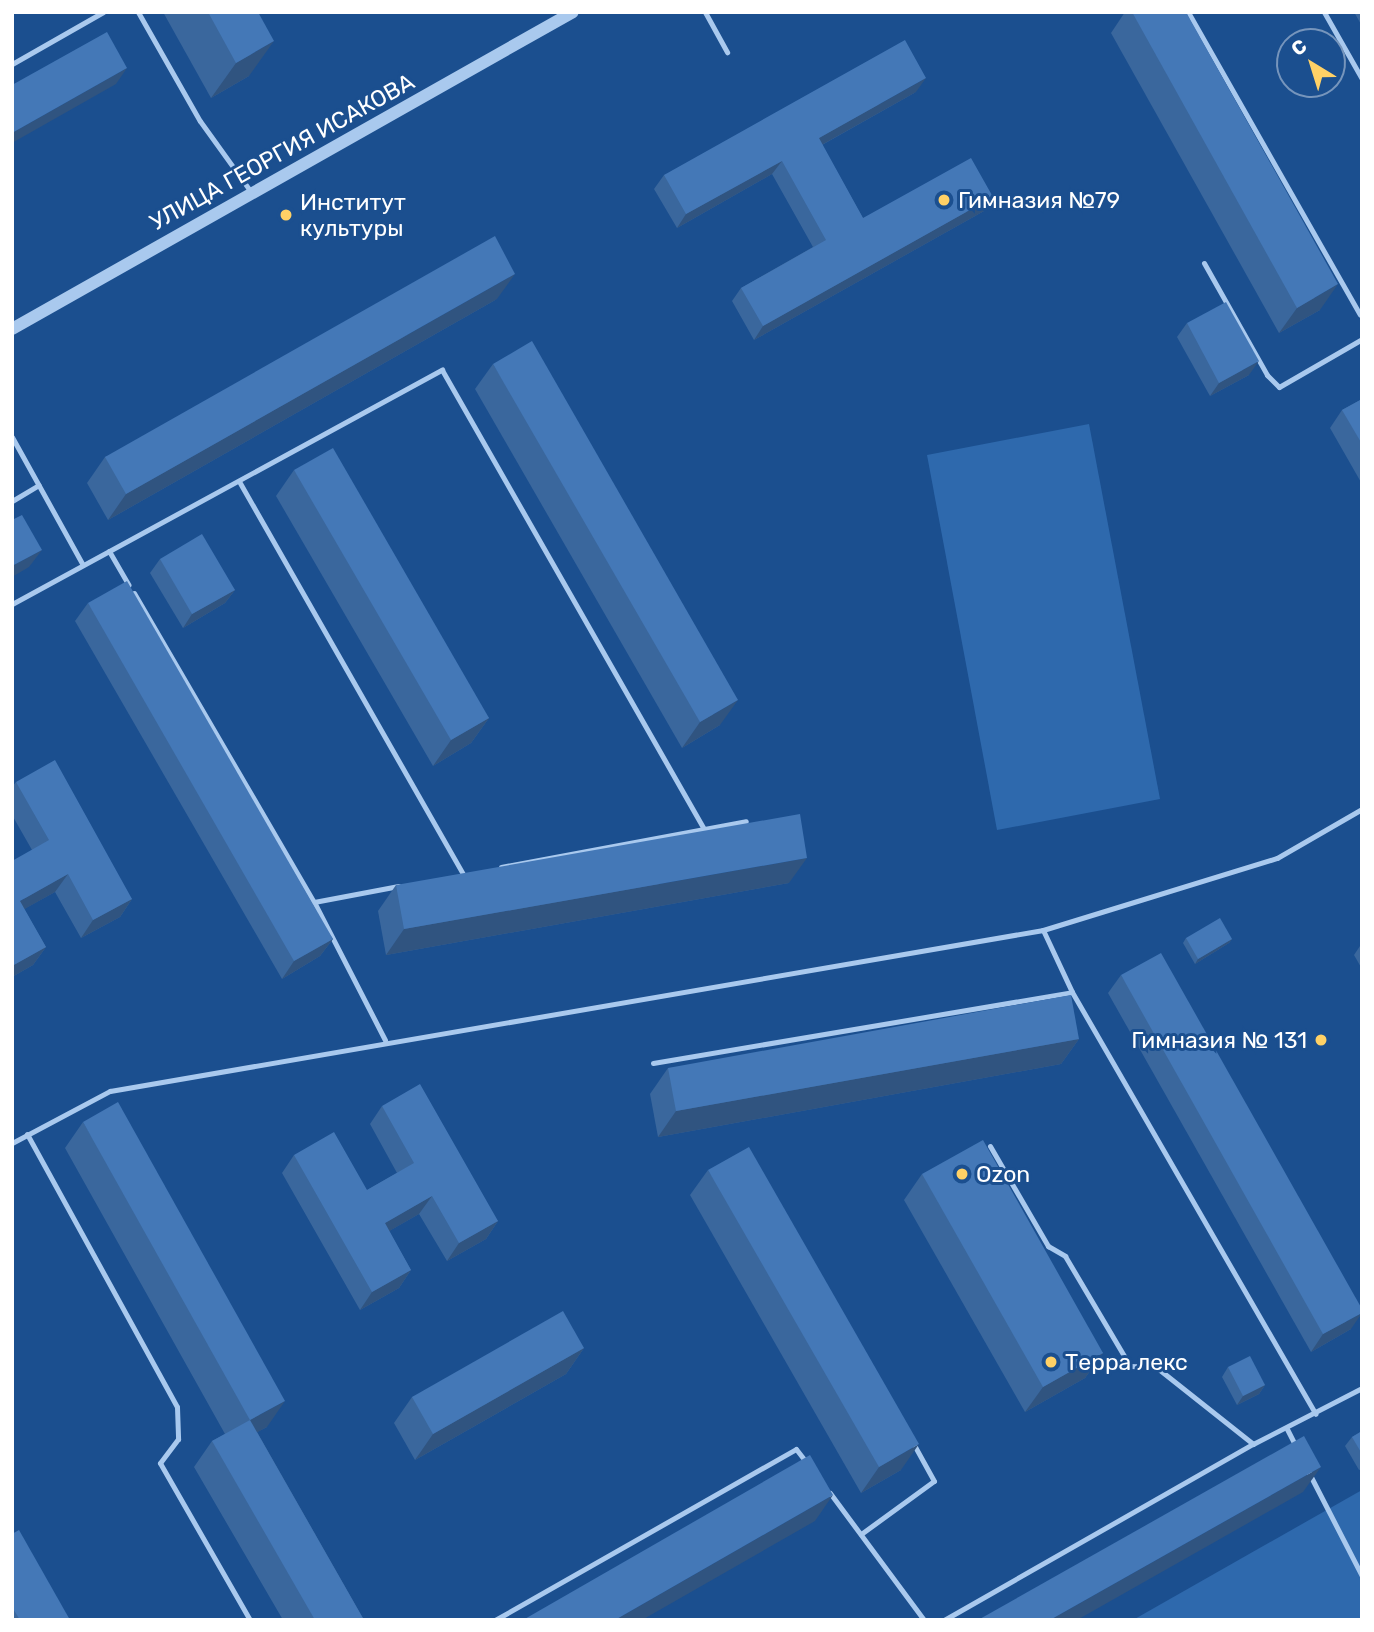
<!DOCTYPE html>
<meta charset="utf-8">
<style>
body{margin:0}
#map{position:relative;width:1374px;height:1632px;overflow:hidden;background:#1b4f8f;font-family:Rubik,sans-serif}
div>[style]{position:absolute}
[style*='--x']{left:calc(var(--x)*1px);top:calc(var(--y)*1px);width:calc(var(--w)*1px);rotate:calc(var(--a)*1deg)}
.green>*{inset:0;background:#2e69ad}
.service>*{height:5px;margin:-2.5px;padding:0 2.5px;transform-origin:2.5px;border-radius:2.5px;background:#a9c9ee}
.tertiary>*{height:12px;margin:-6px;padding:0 6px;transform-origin:6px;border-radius:6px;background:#a9c9ee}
.wall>*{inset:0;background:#3a679d}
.shaded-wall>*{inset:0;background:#305480}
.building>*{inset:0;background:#4478b7}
.dots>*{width:19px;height:19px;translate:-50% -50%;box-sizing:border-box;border:4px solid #1b4f8f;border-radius:50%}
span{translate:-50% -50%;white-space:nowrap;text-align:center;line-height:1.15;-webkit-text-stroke:6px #1b4f8f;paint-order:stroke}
.street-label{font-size:23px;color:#fff}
.poi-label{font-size:23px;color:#fff}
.left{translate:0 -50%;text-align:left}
.right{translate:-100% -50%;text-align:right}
.frame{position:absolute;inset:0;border:14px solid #fff;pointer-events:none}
.north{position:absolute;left:1276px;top:28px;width:70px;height:70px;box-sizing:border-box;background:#1b4f8f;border:2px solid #7695bc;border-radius:50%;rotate:322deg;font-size:19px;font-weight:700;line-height:28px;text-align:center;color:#fff}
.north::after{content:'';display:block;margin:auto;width:24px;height:32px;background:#ffd166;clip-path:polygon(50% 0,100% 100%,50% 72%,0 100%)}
</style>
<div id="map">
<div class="green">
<div style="clip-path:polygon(1089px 424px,1160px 799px,997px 830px,927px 455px)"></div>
<div style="clip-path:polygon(1362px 1490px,1362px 1620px,1133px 1620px)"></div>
</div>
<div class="service">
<div style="--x:138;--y:12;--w:125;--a:60.4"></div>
<div style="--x:200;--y:121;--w:87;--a:54.3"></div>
<div style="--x:705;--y:12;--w:46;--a:61.2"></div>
<div style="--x:1188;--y:12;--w:348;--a:60.4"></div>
<div style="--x:1324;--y:12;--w:77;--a:60.4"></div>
<div style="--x:12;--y:64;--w:105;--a:-29.7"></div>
<div style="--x:1204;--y:263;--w:129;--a:60.6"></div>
<div style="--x:1267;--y:375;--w:17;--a:45"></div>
<div style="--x:1279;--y:387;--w:96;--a:-30"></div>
<div style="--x:12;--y:437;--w:146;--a:61"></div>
<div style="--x:240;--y:483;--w:450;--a:60.3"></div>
<div style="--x:12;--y:501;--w:31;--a:-31"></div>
<div style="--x:109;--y:551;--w:39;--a:60"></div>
<div style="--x:134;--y:593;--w:358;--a:59.8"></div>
<div style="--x:12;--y:604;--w:490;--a:-28.6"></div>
<div style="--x:442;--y:370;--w:529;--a:60.28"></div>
<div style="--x:501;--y:867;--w:249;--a:-10.6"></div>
<div style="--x:1043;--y:930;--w:68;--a:64.9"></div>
<div style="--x:1072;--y:992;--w:487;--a:60"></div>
<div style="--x:385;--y:1040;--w:155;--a:-117.2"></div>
<div style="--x:314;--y:902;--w:86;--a:-10.7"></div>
<div style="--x:653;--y:1063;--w:425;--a:-9.6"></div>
<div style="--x:27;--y:1134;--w:311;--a:61.2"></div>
<div style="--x:177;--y:1407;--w:32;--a:88"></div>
<div style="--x:178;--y:1439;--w:30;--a:127"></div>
<div style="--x:160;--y:1463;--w:181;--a:60.2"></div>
<div style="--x:12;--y:1143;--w:111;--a:-28"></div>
<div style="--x:110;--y:1091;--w:947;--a:-9.79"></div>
<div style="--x:1043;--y:930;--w:245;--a:-17.1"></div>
<div style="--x:1277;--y:858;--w:98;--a:-30"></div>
<div style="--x:990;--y:1146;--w:116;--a:59.9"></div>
<div style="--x:1048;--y:1246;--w:20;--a:30"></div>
<div style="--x:1065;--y:1256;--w:128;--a:59.4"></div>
<div style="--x:1130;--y:1366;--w:26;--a:2"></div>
<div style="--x:1156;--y:1367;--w:124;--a:38.4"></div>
<div style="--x:1287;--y:1429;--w:22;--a:63"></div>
<div style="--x:1309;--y:1473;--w:116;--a:62.8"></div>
<div style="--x:830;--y:1493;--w:158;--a:53.5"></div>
<div style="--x:861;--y:1534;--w:90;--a:-36"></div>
<div style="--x:934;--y:1481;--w:43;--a:-118.9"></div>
<div style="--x:495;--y:1620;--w:346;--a:-29.6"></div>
<div style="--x:796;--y:1449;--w:18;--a:52"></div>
<div style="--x:944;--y:1620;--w:356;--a:-29.7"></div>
<div style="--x:1253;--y:1444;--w:123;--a:-27.2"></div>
</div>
<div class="tertiary">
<div style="--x:12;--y:329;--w:644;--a:-29.47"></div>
</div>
<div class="wall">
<div style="clip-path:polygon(163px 12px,258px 12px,249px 76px,211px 98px)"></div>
<div style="clip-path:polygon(1125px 12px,1186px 12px,1320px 310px,1279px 333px,1111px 33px)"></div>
<div style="clip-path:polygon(1354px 12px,1362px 12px,1362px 26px)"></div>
<div style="clip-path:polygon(916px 92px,822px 145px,863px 218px,984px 211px,754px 340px,732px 301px,741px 288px,813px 247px,772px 174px,677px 228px,654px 189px,664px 175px)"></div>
<div style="clip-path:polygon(497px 299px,108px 520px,87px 483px,105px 457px)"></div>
<div style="clip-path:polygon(1187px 323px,1249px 375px,1210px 396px,1177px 337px)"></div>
<div style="clip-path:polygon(493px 364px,720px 725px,682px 748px,475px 389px)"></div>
<div style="clip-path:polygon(1362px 399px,1362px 484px,1330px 428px,1342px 410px)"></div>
<div style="clip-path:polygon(294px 470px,489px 718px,471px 743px,433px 766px,276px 496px)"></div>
<div style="clip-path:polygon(160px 559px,235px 590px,225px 603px,183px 628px,150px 573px)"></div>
<div style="clip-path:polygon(88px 603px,333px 939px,320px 956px,282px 979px,75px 621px)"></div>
<div style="clip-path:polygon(16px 782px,132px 899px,120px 917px,81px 938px,55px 892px,24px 909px,46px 947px,33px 965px,12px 977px,32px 850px,12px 815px,12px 787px)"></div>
<div style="clip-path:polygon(789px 883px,386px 955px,378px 911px,396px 885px)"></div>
<div style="clip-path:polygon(1186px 938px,1232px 939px,1229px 943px,1195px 964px,1183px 943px)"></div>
<div style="clip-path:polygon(1362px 943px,1362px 969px,1354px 955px)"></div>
<div style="clip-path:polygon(1121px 975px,1351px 1329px,1311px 1352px,1108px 993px)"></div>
<div style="clip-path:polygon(1079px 1039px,1061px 1064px,658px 1137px,650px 1094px,668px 1068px)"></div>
<div style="clip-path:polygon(382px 1106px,498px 1221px,486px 1239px,447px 1261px,419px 1214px,389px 1231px,411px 1270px,399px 1288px,360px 1310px,282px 1173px,294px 1155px,367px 1190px,397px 1173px,370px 1124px)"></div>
<div style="clip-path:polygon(83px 1122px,267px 1427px,257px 1432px,364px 1620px,283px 1620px,194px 1467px,212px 1441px,225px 1434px,65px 1148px)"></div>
<div style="clip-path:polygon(708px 1170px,901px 1470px,861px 1493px,690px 1195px)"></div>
<div style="clip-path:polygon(922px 1174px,1103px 1353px,1085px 1378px,1025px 1412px,904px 1200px)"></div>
<div style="clip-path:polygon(584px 1348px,566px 1374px,415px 1460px,394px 1423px,412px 1397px)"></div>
<div style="clip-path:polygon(1228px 1367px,1265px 1385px,1259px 1394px,1237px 1405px,1222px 1377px)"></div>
<div style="clip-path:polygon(1362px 1431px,1362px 1469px,1359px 1470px,1345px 1446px,1352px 1437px)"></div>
<div style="clip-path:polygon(12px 1534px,70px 1620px,12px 1620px)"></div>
</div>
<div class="shaded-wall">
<div style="clip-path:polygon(274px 41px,249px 76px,211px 98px,236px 63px)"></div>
<div style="clip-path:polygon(127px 68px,116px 84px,12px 143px,12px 133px)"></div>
<div style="clip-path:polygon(926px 78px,916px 92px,809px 152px,819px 138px)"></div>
<div style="clip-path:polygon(782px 161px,772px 174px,677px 228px,686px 214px)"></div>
<div style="clip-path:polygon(993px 197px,984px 211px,754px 340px,763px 326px)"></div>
<div style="clip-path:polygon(515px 274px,497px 299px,108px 520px,126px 494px)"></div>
<div style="clip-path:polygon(1338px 284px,1320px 310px,1279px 333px,1297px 308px)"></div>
<div style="clip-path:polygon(1259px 361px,1249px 375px,1210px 396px,1219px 383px)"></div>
<div style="clip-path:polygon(42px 550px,29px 567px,12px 577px,12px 566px)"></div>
<div style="clip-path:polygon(235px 590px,225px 603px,183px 628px,192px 614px)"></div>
<div style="clip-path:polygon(738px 700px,720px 725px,682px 748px,700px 722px)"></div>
<div style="clip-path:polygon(489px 718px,471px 743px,433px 766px,451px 740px)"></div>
<div style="clip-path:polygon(807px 858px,789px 883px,386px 955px,404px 929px)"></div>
<div style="clip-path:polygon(68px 874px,55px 892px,12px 916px,20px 901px)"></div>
<div style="clip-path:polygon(132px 899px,120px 917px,81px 938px,93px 920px)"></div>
<div style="clip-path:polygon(333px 939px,320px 956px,282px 979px,294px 961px)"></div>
<div style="clip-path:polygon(1232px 939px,1229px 943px,1195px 964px,1198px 959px)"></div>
<div style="clip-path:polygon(46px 947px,33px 965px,12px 977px,12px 966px)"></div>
<div style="clip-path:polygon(1079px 1039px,1061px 1064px,658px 1137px,676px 1111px)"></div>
<div style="clip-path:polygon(432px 1196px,419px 1214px,372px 1241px,385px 1223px)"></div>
<div style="clip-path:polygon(498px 1221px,486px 1239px,447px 1261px,459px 1243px)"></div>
<div style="clip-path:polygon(411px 1270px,399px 1288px,360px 1310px,372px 1292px)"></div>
<div style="clip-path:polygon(1362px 1313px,1351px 1329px,1311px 1352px,1323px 1334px)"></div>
<div style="clip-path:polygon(584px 1348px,566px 1374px,415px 1460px,433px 1434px)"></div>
<div style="clip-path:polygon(1103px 1353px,1085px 1378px,1025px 1412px,1043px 1387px)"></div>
<div style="clip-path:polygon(1265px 1385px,1259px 1394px,1237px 1405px,1243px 1396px)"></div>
<div style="clip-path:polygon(285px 1401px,267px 1427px,232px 1446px,250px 1420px)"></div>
<div style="clip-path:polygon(919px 1444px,901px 1470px,861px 1493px,879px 1467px)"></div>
<div style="clip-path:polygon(1321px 1467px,1303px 1492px,1077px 1620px,1050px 1620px)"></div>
<div style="clip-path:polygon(833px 1495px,815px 1521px,642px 1620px,615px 1620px)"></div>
</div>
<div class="building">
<div style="clip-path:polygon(208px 12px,258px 12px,274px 41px,236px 63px)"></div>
<div style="clip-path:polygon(1132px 12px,1186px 12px,1338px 284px,1297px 308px)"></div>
<div style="clip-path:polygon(107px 32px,127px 68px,12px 133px,12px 85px)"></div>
<div style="clip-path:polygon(905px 40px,926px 78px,819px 138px,863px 218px,971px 158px,993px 197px,763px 326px,741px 288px,826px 240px,782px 161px,686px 214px,664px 175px)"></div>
<div style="clip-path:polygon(495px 236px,515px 274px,126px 494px,105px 457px)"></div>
<div style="clip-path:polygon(1226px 302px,1259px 361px,1219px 383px,1187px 323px)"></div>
<div style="clip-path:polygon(532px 341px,738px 700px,700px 722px,493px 364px)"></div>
<div style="clip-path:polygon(1362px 399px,1362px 444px,1342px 410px)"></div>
<div style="clip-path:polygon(333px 448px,489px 718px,451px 740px,294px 470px)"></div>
<div style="clip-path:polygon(22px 515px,42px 550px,12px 566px,12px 520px)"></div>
<div style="clip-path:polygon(202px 534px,235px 590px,192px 614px,160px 559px)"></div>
<div style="clip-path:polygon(127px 581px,333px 939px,294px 961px,88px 603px)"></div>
<div style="clip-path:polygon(55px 760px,132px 899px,93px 920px,68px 874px,20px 901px,46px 947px,12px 966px,12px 861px,49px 840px,16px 782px)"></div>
<div style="clip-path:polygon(800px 814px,807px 858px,404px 929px,396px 885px)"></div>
<div style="clip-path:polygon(1220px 918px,1232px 939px,1198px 959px,1186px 938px)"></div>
<div style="clip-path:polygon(1161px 953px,1362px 1309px,1362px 1313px,1323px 1334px,1121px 975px)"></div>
<div style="clip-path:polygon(1071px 995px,1079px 1039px,676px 1111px,668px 1068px)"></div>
<div style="clip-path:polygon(420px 1084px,498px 1221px,459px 1243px,432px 1196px,385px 1223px,411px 1270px,372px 1292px,294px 1155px,334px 1132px,367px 1190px,414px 1163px,382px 1106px)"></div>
<div style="clip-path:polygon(118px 1102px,285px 1401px,250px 1420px,83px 1122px)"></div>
<div style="clip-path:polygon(983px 1140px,1103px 1353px,1043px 1387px,922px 1174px)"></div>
<div style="clip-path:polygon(749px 1147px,919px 1444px,879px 1467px,708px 1170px)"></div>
<div style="clip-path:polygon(563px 1311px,584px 1348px,433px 1434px,412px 1397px)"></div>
<div style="clip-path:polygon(1250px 1356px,1265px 1385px,1243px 1396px,1228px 1367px)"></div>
<div style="clip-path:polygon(250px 1420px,364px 1620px,315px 1620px,212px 1441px)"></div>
<div style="clip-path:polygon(1362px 1431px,1362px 1454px,1352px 1437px)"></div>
<div style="clip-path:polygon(1304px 1436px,1321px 1467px,1050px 1620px,978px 1620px)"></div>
<div style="clip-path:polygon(810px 1455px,833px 1495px,615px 1620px,523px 1620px)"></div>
<div style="clip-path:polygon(19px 1530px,70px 1620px,20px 1620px,12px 1607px,12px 1534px)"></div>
</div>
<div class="dots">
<div style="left:944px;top:200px;background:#ffd166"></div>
<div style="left:286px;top:215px;background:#ffd166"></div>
<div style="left:1321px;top:1040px;background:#ffd166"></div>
<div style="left:962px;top:1174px;background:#ffd166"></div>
<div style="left:1051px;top:1362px;background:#ffd166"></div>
</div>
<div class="street-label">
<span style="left:282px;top:152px;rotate:-29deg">УЛИЦА ГЕОРГИЯ ИСАКОВА</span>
</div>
<div class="poi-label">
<span class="left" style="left:958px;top:200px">Гимназия №79</span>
<span class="left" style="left:300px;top:215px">Институт<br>культуры</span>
<span class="right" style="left:1307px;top:1040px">Гимназия № 131</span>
<span class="left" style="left:976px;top:1174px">Ozon</span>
<span class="left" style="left:1065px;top:1362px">Терра лекс</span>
</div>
<div class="frame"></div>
<div class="north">С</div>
</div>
